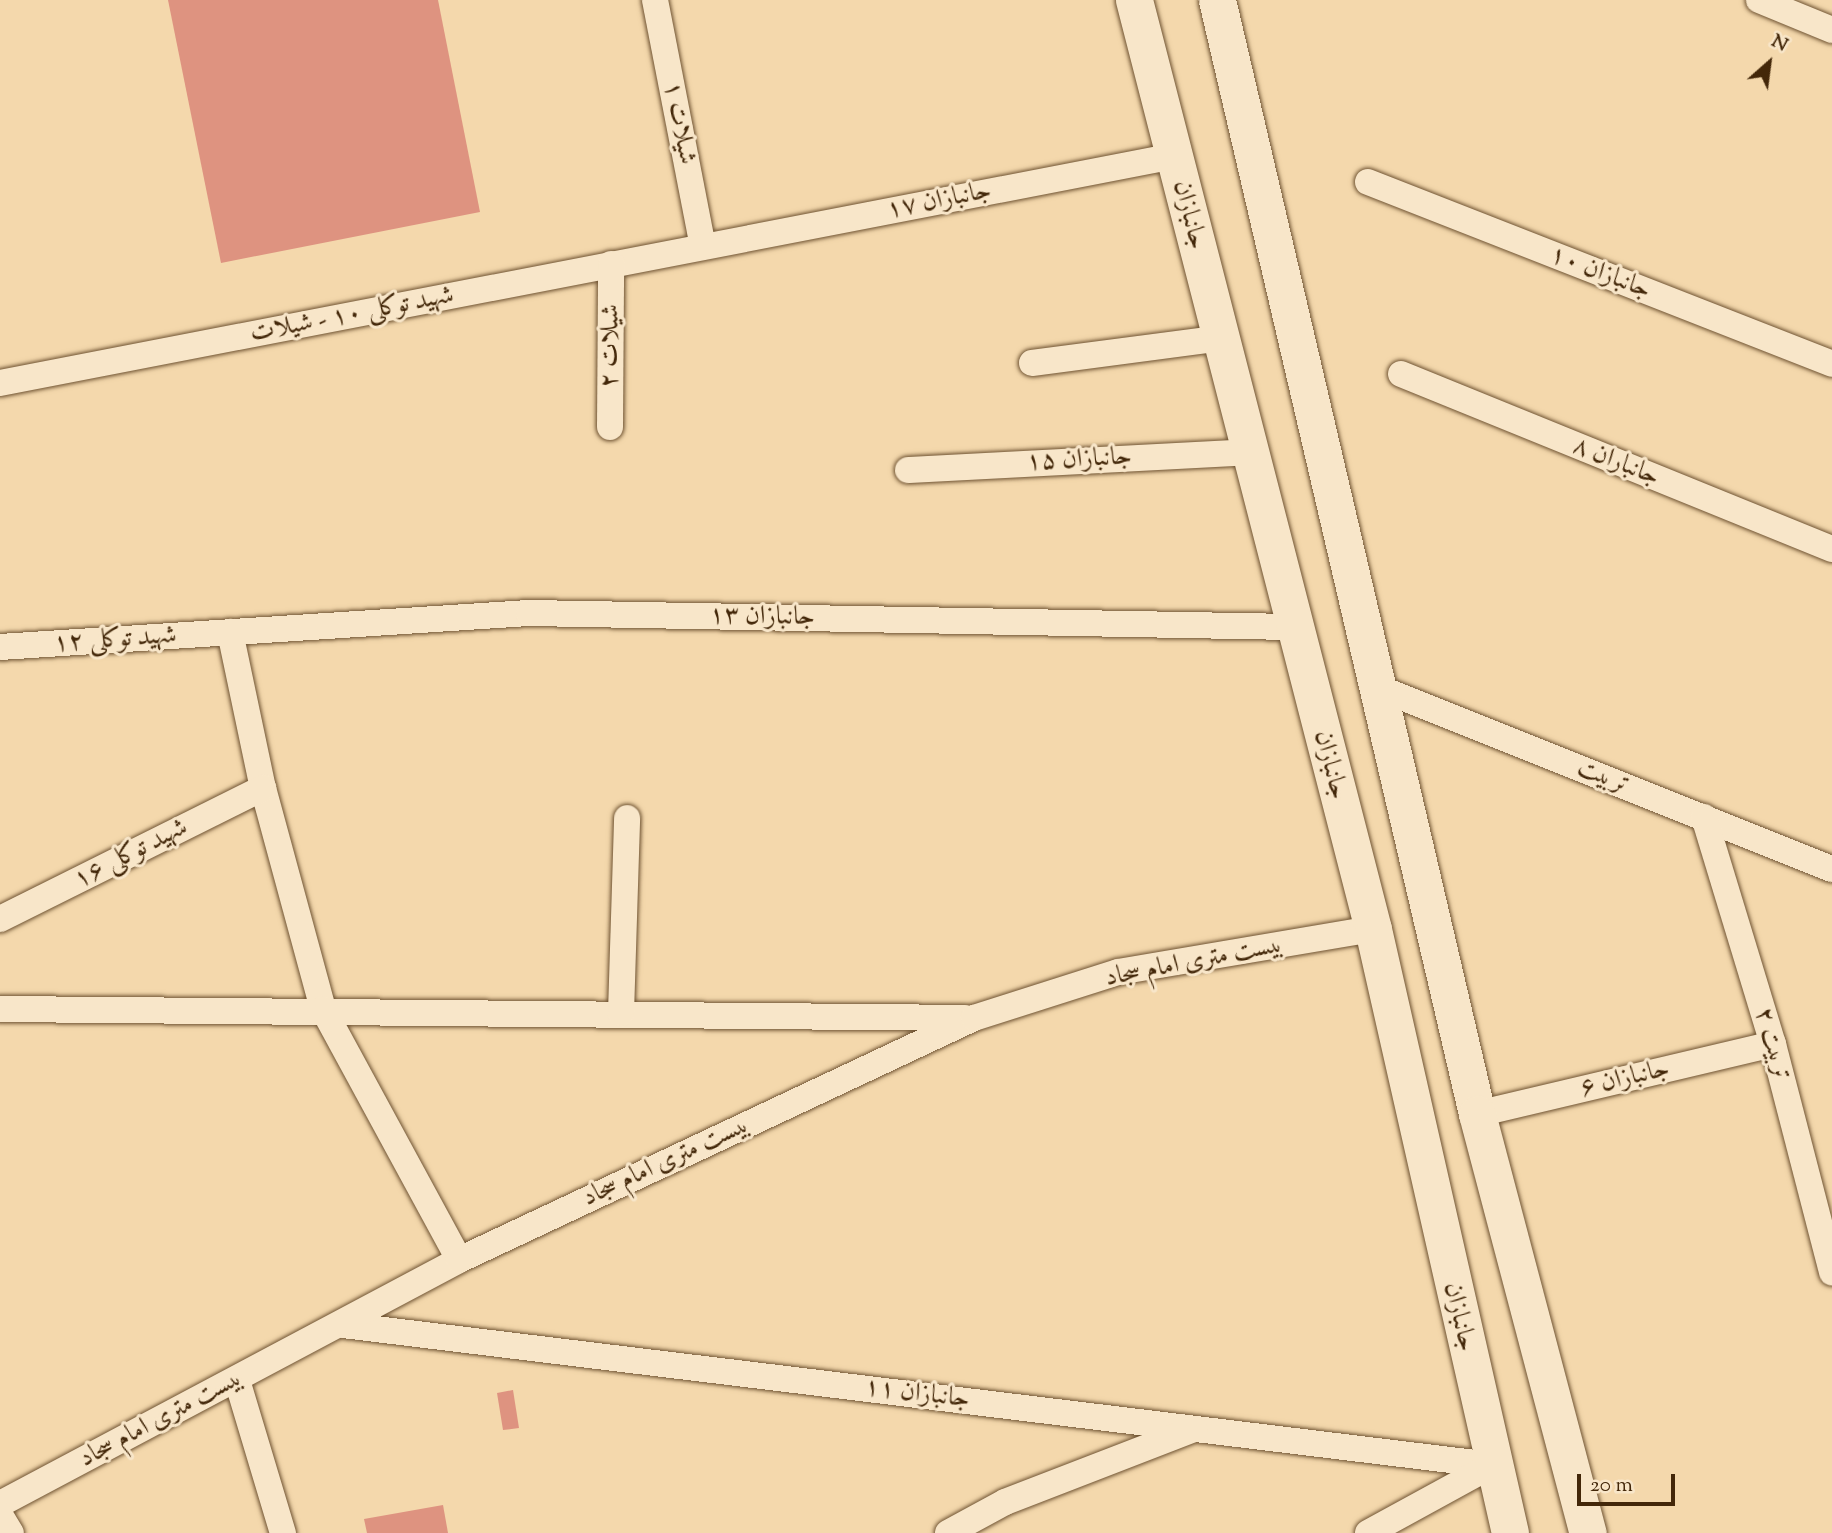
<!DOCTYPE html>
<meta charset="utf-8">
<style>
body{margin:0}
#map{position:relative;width:1832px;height:1533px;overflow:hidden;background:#f4d8ac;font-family:"Sorts Mill Goudy",Amiri,serif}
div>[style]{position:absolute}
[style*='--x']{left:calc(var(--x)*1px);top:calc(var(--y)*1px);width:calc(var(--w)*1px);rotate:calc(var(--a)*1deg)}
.building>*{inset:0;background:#de9380}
.roads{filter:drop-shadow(0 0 2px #6f5332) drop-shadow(0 0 2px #6f5332)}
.street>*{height:26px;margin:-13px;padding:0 13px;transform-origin:13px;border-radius:13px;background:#f8e6c9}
.secondary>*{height:37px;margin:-18.5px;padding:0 18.5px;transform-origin:18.5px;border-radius:18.5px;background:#f8e6c9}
span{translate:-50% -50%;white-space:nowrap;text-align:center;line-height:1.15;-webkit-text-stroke:6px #f8e6c9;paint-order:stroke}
.street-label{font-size:26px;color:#432709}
.north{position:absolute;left:1734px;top:28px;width:70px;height:70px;-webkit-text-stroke:5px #f8e6c9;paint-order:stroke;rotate:28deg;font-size:19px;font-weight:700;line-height:28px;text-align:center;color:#432709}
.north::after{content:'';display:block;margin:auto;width:24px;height:32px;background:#432709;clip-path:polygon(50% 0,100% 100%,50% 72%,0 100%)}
.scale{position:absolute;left:1577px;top:1474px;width:98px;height:32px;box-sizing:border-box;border:4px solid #432709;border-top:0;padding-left:9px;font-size:21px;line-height:24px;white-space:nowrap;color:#432709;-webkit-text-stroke:5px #f8e6c9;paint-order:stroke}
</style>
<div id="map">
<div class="building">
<div style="clip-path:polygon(168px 0,438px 0,480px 212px,221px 263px)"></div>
<div style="clip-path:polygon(513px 1390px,519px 1428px,503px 1430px,497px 1393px)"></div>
<div style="clip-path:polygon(443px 1505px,448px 1533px,367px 1533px,364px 1519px)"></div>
</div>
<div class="roads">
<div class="street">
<div style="--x:655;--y:0;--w:251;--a:79"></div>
<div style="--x:1759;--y:0;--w:79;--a:22.3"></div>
<div style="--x:1368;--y:182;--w:498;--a:21.4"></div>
<div style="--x:1032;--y:363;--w:191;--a:-7.5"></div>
<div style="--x:1401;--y:374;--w:465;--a:22.1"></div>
<div style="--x:0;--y:383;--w:1196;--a:-10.94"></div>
<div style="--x:610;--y:427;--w:163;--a:-89.6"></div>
<div style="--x:908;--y:470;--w:342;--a:-3"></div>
<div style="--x:230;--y:632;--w:159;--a:78.1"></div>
<div style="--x:263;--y:788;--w:229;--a:74.8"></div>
<div style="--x:323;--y:1009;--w:285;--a:61.5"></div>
<div style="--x:0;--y:647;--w:530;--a:-3.68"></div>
<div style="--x:529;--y:613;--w:766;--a:1.05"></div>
<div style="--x:1374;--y:686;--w:493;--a:21.8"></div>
<div style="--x:1704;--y:817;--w:237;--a:73.1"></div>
<div style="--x:1773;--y:1044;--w:236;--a:75.5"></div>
<div style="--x:0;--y:919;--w:294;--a:-26.5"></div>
<div style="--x:0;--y:1009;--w:965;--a:0.53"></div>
<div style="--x:621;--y:1013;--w:195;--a:-88.2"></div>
<div style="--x:1477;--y:1114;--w:304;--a:-13.3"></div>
<div style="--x:343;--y:1325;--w:1157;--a:6.95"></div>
<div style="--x:237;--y:1380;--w:160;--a:73.3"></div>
<div style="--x:0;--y:1504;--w:520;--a:-27.99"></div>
<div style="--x:459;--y:1260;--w:569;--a:-25.17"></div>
<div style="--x:974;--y:1018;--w:151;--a:-17.7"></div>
<div style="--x:1118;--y:972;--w:259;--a:-9.6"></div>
<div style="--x:0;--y:1515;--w:21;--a:59"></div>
<div style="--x:948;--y:1533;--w:65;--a:-28.5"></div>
<div style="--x:1005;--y:1502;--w:203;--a:-21.1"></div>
<div style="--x:1368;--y:1533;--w:141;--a:-28.7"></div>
</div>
<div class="secondary">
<div style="--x:1134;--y:0;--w:959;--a:75.57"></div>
<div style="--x:1373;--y:929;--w:619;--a:77.22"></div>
<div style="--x:1217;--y:0;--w:1144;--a:76.86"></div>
<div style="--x:1477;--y:1114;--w:433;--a:75.2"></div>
</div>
</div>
<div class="street-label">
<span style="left:679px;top:123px;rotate:79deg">شیلات ۱</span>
<span style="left:939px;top:201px;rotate:-11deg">جانبازان ۱۷</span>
<span style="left:1189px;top:215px;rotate:76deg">جانبازان</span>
<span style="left:1600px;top:273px;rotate:21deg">جانبازان ۱۰</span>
<span style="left:352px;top:315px;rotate:-11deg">شهید توکلی ۱۰ - شیلات</span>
<span style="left:611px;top:346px;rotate:-89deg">شیلات ۲</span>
<span style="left:1079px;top:460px;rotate:-3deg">جانبازان ۱۵</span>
<span style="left:1616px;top:462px;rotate:22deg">جانباران ۸</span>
<span style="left:762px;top:617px;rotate:1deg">جانبازان ۱۳</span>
<span style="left:115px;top:640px;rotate:-4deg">شهید توکلی ۱۲</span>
<span style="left:1330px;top:765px;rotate:76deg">جانبازان</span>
<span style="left:1603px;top:777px;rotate:22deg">تربیت</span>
<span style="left:131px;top:854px;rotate:-27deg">شهید توکلی ۱۶</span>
<span style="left:1194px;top:962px;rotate:-11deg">بیست متری امام سجاد</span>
<span style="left:1772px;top:1044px;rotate:74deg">تربیت ۲</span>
<span style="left:1625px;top:1079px;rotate:-13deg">جانبازان ۶</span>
<span style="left:666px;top:1162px;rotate:-25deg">بیست متری امام سجاد</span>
<span style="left:1459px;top:1317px;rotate:77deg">جانبازان</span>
<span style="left:917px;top:1394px;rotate:7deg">جانبازان ۱۱</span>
<span style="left:161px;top:1419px;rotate:-28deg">بیست متری امام سجاد</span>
</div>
<div class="north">N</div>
<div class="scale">20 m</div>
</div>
